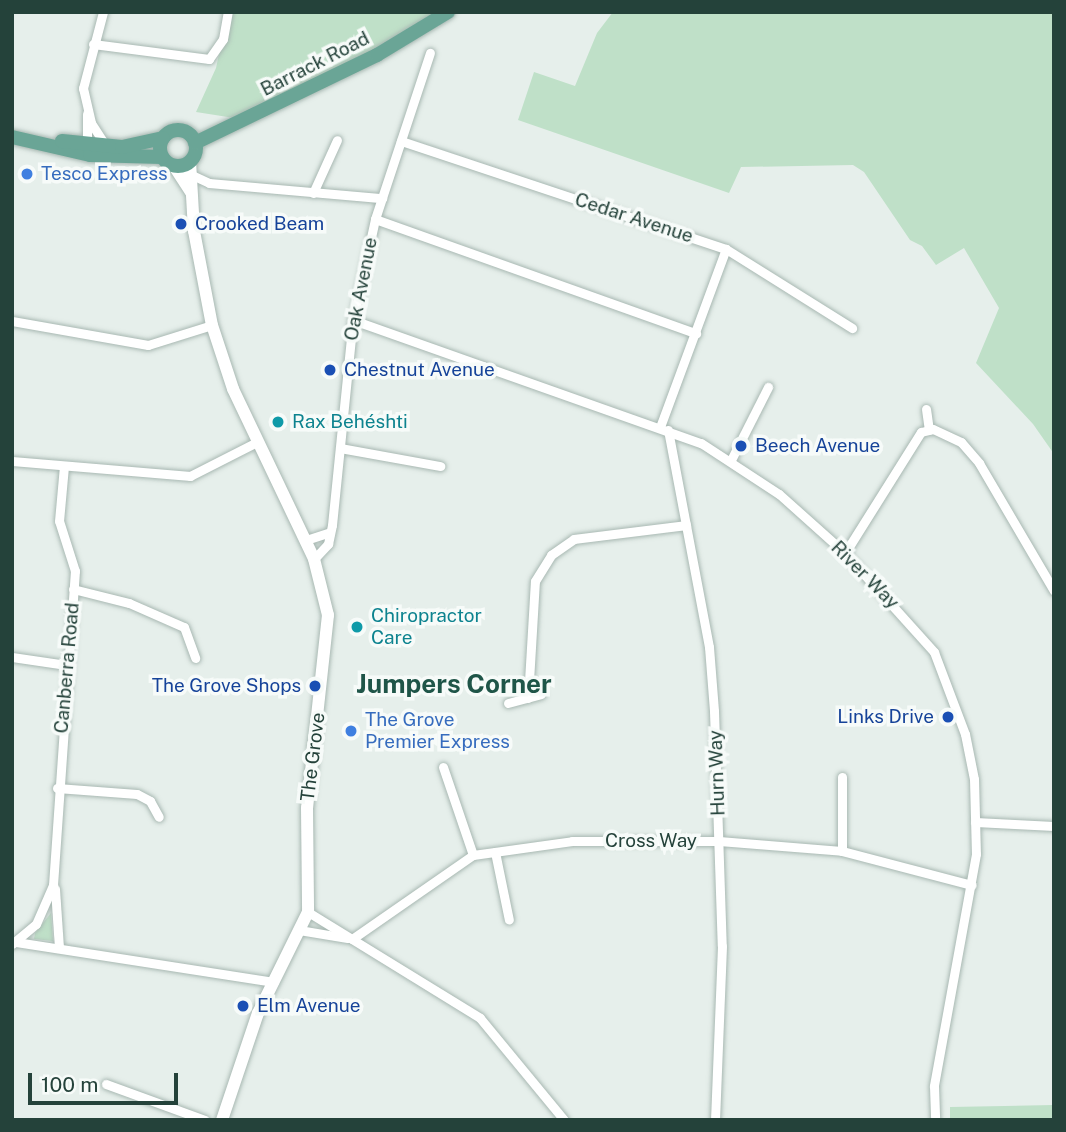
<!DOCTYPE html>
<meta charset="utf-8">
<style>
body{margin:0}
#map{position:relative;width:1066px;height:1132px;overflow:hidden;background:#e6efeb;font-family:"Public Sans",sans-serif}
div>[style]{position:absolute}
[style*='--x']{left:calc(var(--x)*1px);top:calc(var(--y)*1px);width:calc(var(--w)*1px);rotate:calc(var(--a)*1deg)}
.green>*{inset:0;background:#bfe0c8}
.roads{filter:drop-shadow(0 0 2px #a8b8b2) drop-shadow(0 0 2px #a8b8b2)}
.street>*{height:9px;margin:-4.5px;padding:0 4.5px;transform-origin:4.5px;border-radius:4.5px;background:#fff}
.secondary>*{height:12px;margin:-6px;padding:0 6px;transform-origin:6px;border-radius:6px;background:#fff}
.primary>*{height:14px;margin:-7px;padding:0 7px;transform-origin:7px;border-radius:7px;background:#6aa596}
.primary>.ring{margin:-7px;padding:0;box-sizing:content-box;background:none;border:14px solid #6aa596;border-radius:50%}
.dots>*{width:19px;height:19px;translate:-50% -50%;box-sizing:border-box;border:4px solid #f7fbf9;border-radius:50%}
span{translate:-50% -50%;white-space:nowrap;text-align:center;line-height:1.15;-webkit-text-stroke:7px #f7fbf9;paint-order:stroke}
.street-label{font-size:19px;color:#24423a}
.shop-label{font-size:19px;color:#366cbe}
.left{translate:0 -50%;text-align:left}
.transit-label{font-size:19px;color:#164399}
.right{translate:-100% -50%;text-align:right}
.culture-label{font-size:19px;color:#0d838f}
.district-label{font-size:26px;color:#1f5548;font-weight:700}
.frame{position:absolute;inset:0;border:14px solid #24423a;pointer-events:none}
.scale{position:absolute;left:28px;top:1073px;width:150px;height:32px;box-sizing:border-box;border:4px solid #24423a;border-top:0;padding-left:9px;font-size:21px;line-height:24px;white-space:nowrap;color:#24423a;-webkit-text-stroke:5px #f7fbf9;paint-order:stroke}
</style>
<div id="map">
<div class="green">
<div style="clip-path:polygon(228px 12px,448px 12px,247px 120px,196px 112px,216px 68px)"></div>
<div style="clip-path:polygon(613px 12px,1054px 12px,1054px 454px,1033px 424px,976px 363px,999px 308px,964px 248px,936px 265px,922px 246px,910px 240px,864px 172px,853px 165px,741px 167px,729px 193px,518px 120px,534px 72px,575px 86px,597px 33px)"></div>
<div style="clip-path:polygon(51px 913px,53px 941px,34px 939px,35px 933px)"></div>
<div style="clip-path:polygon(1054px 1090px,1054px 1120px,950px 1120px,950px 1107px,1053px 1105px)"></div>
</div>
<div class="roads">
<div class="street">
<div style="--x:103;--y:12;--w:79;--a:104.7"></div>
<div style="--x:83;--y:88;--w:36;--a:77"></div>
<div style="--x:91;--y:123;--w:27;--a:57"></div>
<div style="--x:93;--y:44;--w:117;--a:7.4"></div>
<div style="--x:209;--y:59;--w:24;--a:-55"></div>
<div style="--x:223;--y:39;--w:27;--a:-80"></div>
<div style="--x:87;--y:114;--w:31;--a:90"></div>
<div style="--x:401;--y:141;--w:342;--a:18.4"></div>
<div style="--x:726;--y:249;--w:149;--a:32.1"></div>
<div style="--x:192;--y:175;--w:19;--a:25"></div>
<div style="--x:209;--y:183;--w:174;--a:5"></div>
<div style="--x:313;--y:193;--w:58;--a:-65.6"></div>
<div style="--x:375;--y:219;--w:341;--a:19.6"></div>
<div style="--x:353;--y:320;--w:369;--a:19.5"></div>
<div style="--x:701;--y:443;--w:93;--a:33.2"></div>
<div style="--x:779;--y:494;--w:89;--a:41.8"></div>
<div style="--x:845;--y:553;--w:133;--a:48"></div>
<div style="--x:934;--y:652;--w:88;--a:69.3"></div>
<div style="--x:965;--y:734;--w:46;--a:78.7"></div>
<div style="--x:974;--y:779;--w:75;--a:88.5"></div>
<div style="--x:976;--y:854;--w:236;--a:100.3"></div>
<div style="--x:934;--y:1086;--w:34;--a:88"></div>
<div style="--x:12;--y:321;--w:138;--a:10"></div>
<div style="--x:148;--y:345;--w:67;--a:-17.4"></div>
<div style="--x:926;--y:409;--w:21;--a:82"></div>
<div style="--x:660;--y:427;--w:190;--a:-69.7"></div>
<div style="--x:668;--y:430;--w:221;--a:79.3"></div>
<div style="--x:709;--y:647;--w:64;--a:85.5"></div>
<div style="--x:714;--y:711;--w:235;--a:88.1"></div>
<div style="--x:722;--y:946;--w:174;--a:92.3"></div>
<div style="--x:340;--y:448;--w:102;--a:10.2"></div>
<div style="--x:731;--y:460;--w:82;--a:-63.1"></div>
<div style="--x:12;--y:461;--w:179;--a:4.8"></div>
<div style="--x:190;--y:476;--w:75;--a:-26.9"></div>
<div style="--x:306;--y:540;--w:25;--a:-18"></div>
<div style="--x:845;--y:553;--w:143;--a:-57.9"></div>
<div style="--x:921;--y:432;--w:12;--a:-14"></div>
<div style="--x:933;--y:429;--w:31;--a:25"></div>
<div style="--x:961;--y:442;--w:28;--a:49"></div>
<div style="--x:979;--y:463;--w:148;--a:59.6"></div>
<div style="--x:314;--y:559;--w:21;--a:-47"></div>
<div style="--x:328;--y:544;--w:19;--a:-78"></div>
<div style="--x:332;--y:525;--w:206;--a:-84.2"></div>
<div style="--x:353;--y:320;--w:103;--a:-77.7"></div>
<div style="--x:375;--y:219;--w:175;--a:-71.7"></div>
<div style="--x:73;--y:589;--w:58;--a:14"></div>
<div style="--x:129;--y:603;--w:60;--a:23.6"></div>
<div style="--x:184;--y:627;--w:33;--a:70"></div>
<div style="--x:12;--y:657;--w:55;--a:8.4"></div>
<div style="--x:528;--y:698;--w:117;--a:-86.6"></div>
<div style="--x:535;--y:581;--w:31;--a:-58"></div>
<div style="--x:551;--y:555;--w:28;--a:-35"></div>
<div style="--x:574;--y:539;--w:113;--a:-7.1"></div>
<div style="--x:508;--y:703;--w:34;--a:-15"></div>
<div style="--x:443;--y:767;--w:93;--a:71.2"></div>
<div style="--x:842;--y:777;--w:74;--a:90"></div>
<div style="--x:57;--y:788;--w:80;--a:4.3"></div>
<div style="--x:137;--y:794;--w:15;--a:28"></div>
<div style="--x:150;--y:801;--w:18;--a:61"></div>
<div style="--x:975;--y:822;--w:79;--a:2.9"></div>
<div style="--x:495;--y:852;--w:69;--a:78.4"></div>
<div style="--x:55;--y:889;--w:59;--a:86.1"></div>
<div style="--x:308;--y:912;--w:202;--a:31.6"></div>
<div style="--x:480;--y:1018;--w:132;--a:50.5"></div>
<div style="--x:299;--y:930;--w:49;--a:9.5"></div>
<div style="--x:352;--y:939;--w:147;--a:-34.8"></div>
<div style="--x:473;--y:855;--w:100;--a:-8"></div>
<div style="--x:572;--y:841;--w:147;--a:0"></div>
<div style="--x:719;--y:841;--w:123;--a:4.6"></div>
<div style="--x:842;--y:851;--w:134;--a:14.7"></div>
<div style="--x:16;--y:942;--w:261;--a:8.8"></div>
<div style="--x:12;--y:944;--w:31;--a:-40"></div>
<div style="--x:36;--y:924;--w:43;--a:-66.4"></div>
<div style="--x:53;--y:885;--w:315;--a:-86"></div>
<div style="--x:75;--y:571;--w:52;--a:-107.7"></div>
<div style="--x:59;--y:521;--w:55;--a:-84.8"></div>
<div style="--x:106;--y:1084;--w:105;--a:20"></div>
</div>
<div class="secondary">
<div style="--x:190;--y:161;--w:70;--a:86.7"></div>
<div style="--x:194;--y:231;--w:96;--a:79.2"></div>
<div style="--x:212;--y:325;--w:67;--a:71.8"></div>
<div style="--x:233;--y:389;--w:188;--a:64.5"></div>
<div style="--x:314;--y:559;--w:58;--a:76"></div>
<div style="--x:328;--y:615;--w:194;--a:96.2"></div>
<div style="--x:307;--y:808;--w:104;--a:89.4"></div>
<div style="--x:308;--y:912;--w:113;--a:116.3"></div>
<div style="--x:258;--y:1013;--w:113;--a:108.6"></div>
<div style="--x:174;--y:166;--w:31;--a:57"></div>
</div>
<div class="primary">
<div class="ring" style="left:160px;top:130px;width:22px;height:22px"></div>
<div style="--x:12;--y:137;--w:80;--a:13"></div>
<div style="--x:90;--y:155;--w:72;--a:1.6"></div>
<div style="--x:62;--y:141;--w:60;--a:5.7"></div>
<div style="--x:122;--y:147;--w:42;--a:-12.4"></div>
<div style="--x:195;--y:143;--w:202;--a:-25.8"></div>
<div style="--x:377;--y:55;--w:83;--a:-31.2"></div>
</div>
</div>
<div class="dots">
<div style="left:27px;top:174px;background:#3f7fe0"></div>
<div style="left:181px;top:224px;background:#1a4fb4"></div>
<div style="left:330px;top:370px;background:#1a4fb4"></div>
<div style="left:278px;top:422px;background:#0f9aa8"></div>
<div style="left:741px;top:446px;background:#1a4fb4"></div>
<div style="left:357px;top:627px;background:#0f9aa8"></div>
<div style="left:315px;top:686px;background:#1a4fb4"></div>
<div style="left:948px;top:717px;background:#1a4fb4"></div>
<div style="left:351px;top:731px;background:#3f7fe0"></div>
<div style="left:243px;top:1006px;background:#1a4fb4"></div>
</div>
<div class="street-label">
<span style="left:315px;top:64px;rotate:-27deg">Barrack Road</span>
<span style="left:634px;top:218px;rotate:18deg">Cedar Avenue</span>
<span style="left:361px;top:289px;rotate:-79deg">Oak Avenue</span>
<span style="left:865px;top:575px;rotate:45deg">River Way</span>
<span style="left:67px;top:668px;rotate:-85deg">Canberra Road</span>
<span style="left:313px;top:757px;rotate:-83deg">The Grove</span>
<span style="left:717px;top:773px;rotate:-92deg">Hurn Way</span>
<span style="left:651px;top:841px">Cross Way</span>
</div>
<div class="shop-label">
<span class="left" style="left:41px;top:174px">Tesco Express</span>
<span class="left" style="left:365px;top:731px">The Grove<br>Premier Express</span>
</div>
<div class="transit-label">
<span class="left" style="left:195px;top:224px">Crooked Beam</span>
<span class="left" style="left:344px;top:370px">Chestnut Avenue</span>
<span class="left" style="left:755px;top:446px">Beech Avenue</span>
<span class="right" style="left:301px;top:686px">The Grove Shops</span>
<span class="right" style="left:934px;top:717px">Links Drive</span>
<span class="left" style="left:257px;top:1006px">Elm Avenue</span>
</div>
<div class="culture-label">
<span class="left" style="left:292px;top:422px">Rax Behéshti</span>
<span class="left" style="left:371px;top:627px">Chiropractor<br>Care</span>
</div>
<div class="district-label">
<span style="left:454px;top:684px">Jumpers Corner</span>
</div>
<div class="frame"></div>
<div class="scale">100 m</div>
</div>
